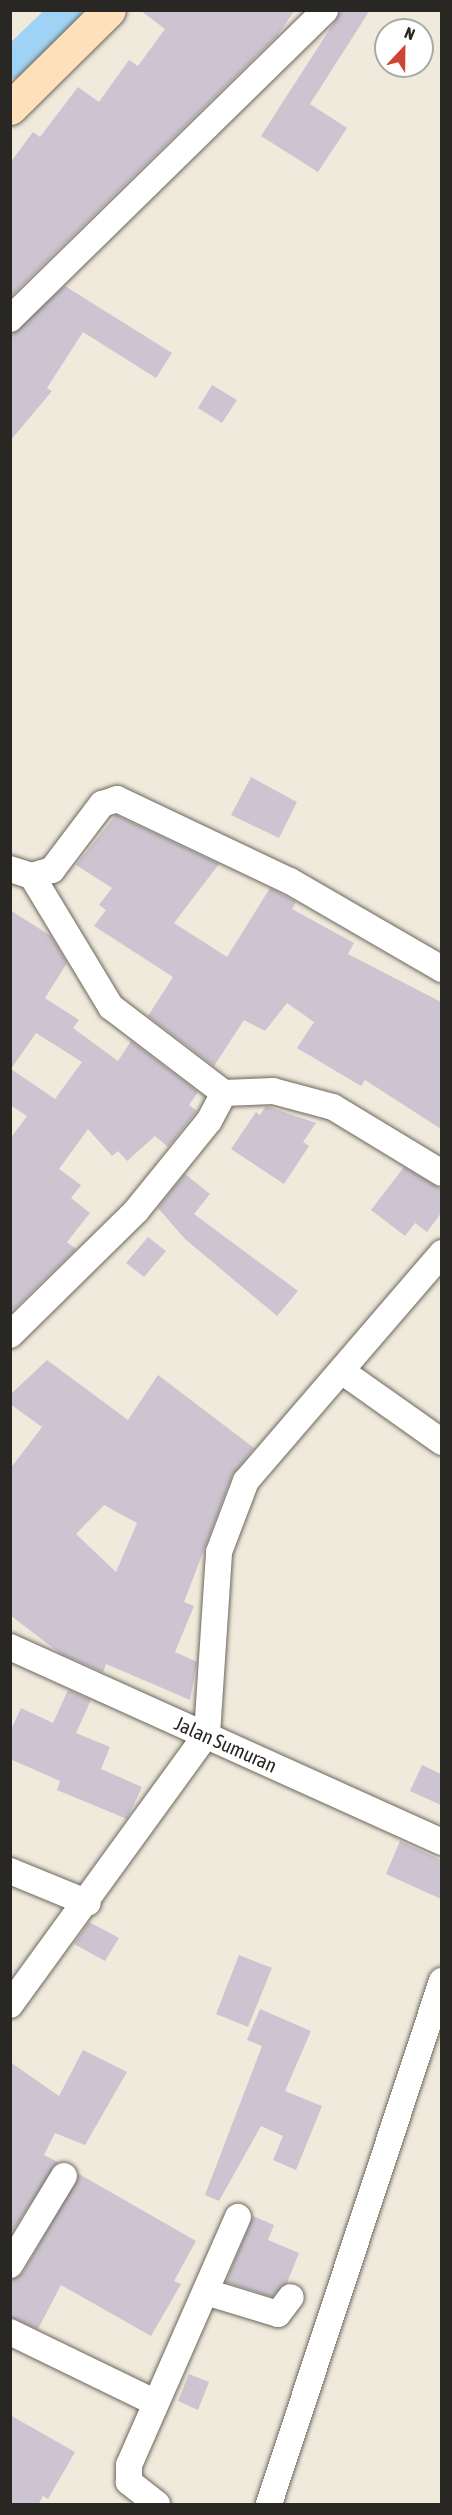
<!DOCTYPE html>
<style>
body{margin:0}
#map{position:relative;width:452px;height:2515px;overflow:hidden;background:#f0eadd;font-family:"Asap Condensed",sans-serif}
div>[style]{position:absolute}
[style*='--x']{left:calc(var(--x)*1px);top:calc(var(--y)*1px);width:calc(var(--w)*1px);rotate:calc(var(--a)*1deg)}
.canal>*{height:30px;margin:-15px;padding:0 15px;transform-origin:15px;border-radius:15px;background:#a0d2f5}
.building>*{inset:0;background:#ccc4d0}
.roads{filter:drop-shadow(0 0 2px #6c675c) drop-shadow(0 0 2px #6c675c)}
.minor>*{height:26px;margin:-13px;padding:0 13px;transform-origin:13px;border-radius:13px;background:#fff}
.primary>*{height:33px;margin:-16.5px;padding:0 16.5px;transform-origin:16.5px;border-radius:16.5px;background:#fee1bb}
span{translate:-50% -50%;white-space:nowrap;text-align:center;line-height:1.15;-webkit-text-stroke:4.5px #fff;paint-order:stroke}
.street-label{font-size:20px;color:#292723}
.frame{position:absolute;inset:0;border:12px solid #292723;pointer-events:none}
.north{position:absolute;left:374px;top:18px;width:60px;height:60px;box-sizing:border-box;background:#fff;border:2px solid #a9a9a7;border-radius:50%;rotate:22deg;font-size:16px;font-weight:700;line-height:24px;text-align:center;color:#292723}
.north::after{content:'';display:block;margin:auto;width:21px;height:27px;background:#d14335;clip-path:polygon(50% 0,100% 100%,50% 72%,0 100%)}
</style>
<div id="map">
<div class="canal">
<div style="--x:10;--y:64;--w:78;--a:-44"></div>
</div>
<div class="building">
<div style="clip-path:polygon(140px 10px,295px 10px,277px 36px,10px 297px,10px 163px,33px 132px,40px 137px,78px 87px,99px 102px,129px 60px,138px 66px,165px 29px)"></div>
<div style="clip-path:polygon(342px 10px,370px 10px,310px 104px,347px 128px,318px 172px,261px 136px)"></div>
<div style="clip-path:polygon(65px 286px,172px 353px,156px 378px,83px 332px,47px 388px,52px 391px,10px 441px,10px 334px)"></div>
<div style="clip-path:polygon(212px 385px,237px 400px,222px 423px,198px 408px)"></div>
<div style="clip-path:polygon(251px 777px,297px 802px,279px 838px,231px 815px)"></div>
<div style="clip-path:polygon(116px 815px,219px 864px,174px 923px,227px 957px,270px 888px,296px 902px,292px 909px,354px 943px,348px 954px,441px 1002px,441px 1129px,365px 1080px,361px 1086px,297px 1048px,314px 1022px,287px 1003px,265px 1031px,244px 1020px,214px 1066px,148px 1016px,173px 977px,94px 926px,106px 910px,99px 905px,112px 888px,76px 865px)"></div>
<div style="clip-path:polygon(evenodd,10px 910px,51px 936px,67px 963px,45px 998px,79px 1020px,73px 1028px,118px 1061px,131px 1041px,198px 1092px,189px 1105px,197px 1111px,168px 1147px,155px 1136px,127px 1161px,118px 1151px,112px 1156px,88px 1129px,59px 1169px,81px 1185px,71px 1198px,90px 1213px,67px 1242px,76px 1249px,10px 1313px,10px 1139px,27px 1116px,10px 1105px,10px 910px,36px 1033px,82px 1062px,55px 1099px,11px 1069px,36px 1033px)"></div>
<div style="clip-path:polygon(266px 1106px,316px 1123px,303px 1142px,309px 1146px,284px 1184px,231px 1149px,256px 1112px,260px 1115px)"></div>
<div style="clip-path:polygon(404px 1167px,441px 1189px,441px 1213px,427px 1232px,415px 1223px,405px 1236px,371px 1210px)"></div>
<div style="clip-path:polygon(185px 1174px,210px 1194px,194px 1214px,298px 1291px,277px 1316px,185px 1239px,158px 1208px)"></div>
<div style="clip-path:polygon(148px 1237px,166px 1251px,144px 1277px,126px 1263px)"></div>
<div style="clip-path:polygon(evenodd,47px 1360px,128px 1420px,158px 1375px,254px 1448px,232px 1476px,184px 1602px,194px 1606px,175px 1652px,197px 1662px,190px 1700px,106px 1664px,103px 1672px,61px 1654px,10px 1615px,10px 1469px,42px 1427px,10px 1404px,10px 1395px,47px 1360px,104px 1505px,137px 1523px,116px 1572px,76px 1534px,104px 1505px)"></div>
<div style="clip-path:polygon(68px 1690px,91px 1700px,76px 1733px,110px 1747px,101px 1769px,142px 1787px,127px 1819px,57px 1790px,60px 1781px,10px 1759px,10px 1732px,21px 1708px,53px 1723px)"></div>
<div style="clip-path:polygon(422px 1765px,441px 1774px,441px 1805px,410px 1791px)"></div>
<div style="clip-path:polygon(400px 1841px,441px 1860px,441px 1899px,386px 1874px)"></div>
<div style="clip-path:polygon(89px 1922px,119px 1938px,105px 1961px,74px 1944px)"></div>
<div style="clip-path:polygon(239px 1955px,272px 1968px,248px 2027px,216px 2014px)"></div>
<div style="clip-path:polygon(260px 2009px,311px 2031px,285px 2091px,322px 2106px,296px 2170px,273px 2160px,283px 2136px,261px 2126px,219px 2201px,205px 2195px,262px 2046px,247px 2040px)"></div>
<div style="clip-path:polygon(83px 2050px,127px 2072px,85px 2145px,55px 2133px,44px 2155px,58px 2162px,10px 2235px,10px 2062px,59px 2096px)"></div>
<div style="clip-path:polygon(79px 2174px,196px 2241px,174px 2281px,181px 2284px,151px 2336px,61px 2285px,38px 2329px,10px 2317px,10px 2280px,23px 2273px)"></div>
<div style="clip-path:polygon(253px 2216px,274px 2225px,268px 2240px,299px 2253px,287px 2283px,272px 2297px,226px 2282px)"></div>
<div style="clip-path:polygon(189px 2374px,209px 2382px,198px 2410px,178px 2401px)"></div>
<div style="clip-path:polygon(10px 2415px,75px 2452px,48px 2499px,43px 2496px,38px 2505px,10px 2505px)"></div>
</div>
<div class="roads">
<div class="minor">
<div style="--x:10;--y:319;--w:441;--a:-44.4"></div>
<div style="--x:10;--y:869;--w:23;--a:18"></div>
<div style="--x:32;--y:876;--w:21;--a:-17"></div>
<div style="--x:52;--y:870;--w:83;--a:-52.9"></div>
<div style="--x:102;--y:804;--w:16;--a:-18"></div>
<div style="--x:117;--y:799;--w:191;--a:25.4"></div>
<div style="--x:290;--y:881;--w:176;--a:30.1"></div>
<div style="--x:224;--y:1093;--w:49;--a:-2.3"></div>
<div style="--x:273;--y:1091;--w:62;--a:14.9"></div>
<div style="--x:333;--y:1107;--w:127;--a:31.2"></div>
<div style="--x:10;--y:1335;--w:177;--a:-44.5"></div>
<div style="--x:136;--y:1211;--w:116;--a:-51"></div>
<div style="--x:209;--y:1121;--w:32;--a:-62"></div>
<div style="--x:224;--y:1093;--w:142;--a:-142.7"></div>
<div style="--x:111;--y:1007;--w:153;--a:-121.1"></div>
<div style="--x:343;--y:1372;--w:121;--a:35.3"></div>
<div style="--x:10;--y:1647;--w:474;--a:24.3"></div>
<div style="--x:10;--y:1871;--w:84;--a:22.3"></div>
<div style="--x:10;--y:2005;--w:335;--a:-54"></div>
<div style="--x:207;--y:1734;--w:182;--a:-86.2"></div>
<div style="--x:219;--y:1552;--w:76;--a:-69.2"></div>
<div style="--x:246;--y:1481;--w:301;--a:-49.3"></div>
<div style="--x:10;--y:2265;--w:104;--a:-58.8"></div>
<div style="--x:206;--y:2292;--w:75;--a:17"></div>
<div style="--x:278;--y:2314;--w:21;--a:-53"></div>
<div style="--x:10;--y:2332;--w:162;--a:25.9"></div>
<div style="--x:157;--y:2504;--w:36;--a:-142"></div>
<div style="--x:129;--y:2482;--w:17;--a:-90"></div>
<div style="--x:129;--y:2465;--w:271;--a:-66.3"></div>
<div style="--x:269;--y:2504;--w:551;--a:-71.7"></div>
</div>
<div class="primary">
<div style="--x:10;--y:108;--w:139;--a:-44.7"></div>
</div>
</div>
<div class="street-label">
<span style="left:226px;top:1744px;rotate:24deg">Jalan Sumuran</span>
</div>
<div class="frame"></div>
<div class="north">N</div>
</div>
